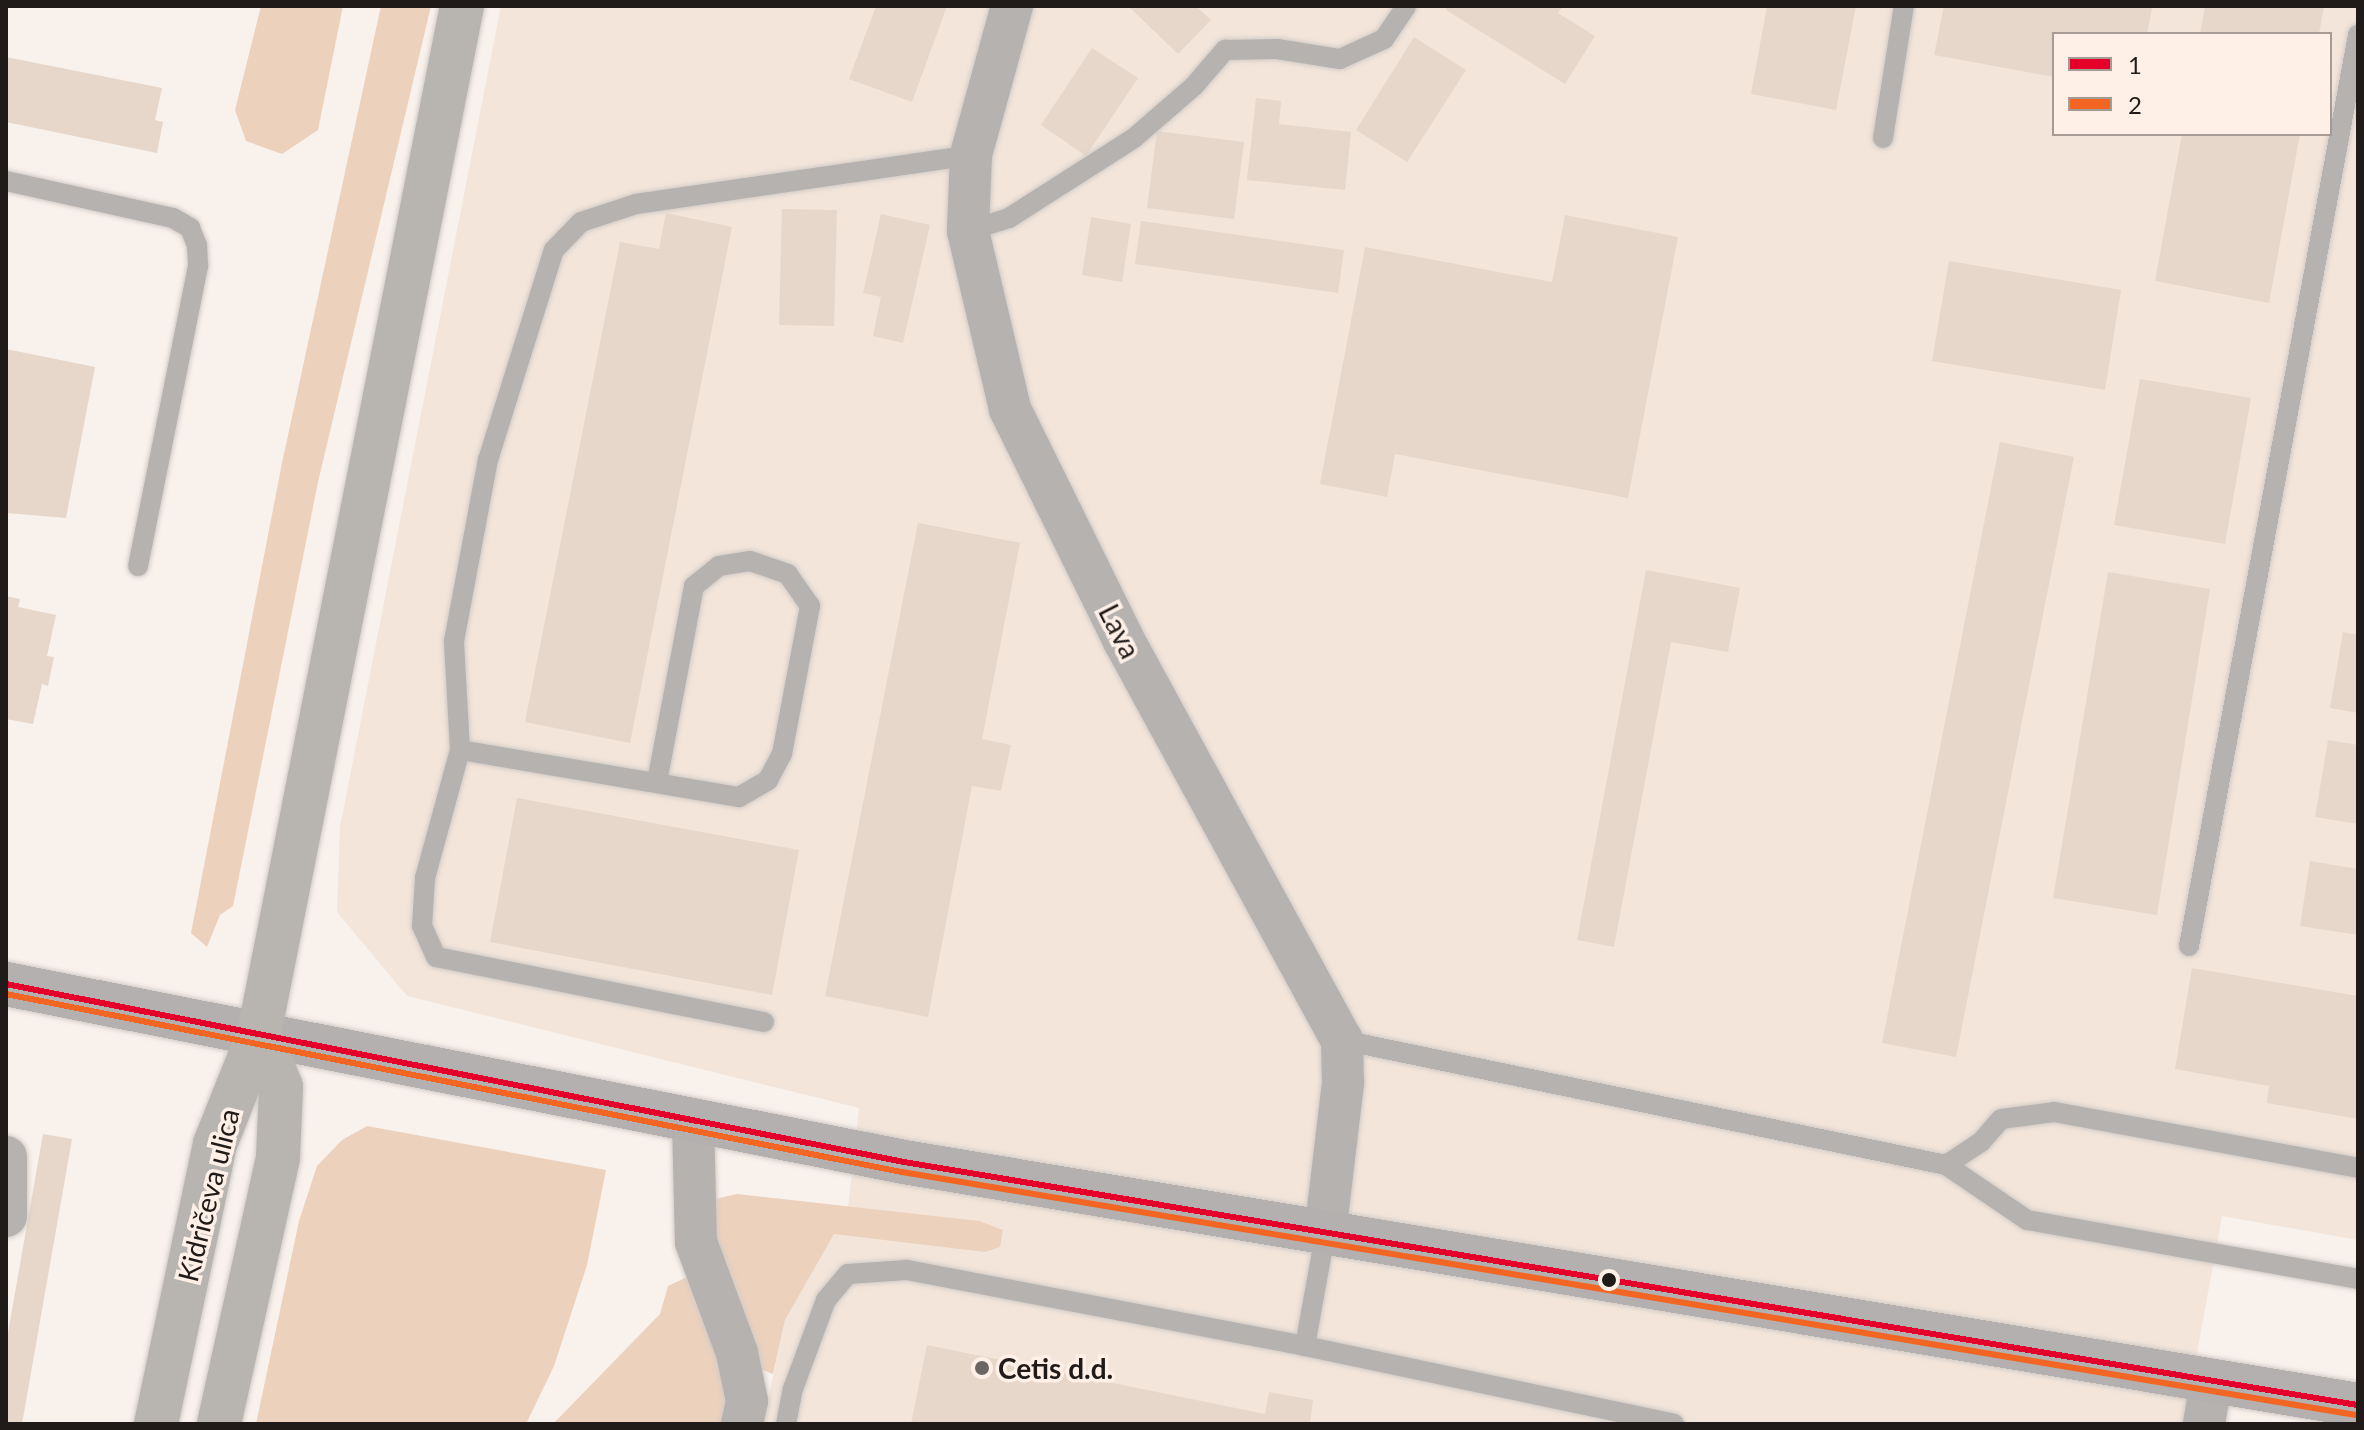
<!DOCTYPE html>
<meta charset="utf-8">
<style>
body{margin:0}
#map{position:relative;width:2364px;height:1430px;overflow:hidden;background:#f9f1ec;font-family:Lato,sans-serif}
div>[style]{position:absolute}
[style*='--x']{left:calc(var(--x)*1px);top:calc(var(--y)*1px);width:calc(var(--w)*1px);rotate:calc(var(--a)*1deg)}
.built>*{inset:0;background:#f3e5da}
.green>*{inset:0;background:#ecd1bd}
.building>*{inset:0;background:#e6d7ca}
.roads{filter:drop-shadow(0 0 2px #d1cbc7) drop-shadow(0 0 2px #d1cbc7)}
.lane>*{height:20px;margin:-10px;padding:0 10px;transform-origin:10px;border-radius:10px;background:#b5b2b0}
.street>*{height:42px;margin:-21px;padding:0 21px;transform-origin:21px;border-radius:21px;background:#b5b2b0}
.secondary>*{height:44px;margin:-22px;padding:0 22px;transform-origin:22px;border-radius:22px;background:#b4b0af}
.primary>*{height:44px;margin:-22px;padding:0 22px;transform-origin:22px;border-radius:22px;background:#b8b5b0}
.bus-1>*{height:6px;margin:-3px;padding:0 3px;transform-origin:3px;border-radius:3px;background:#e4002b}
.bus-2>*{height:6px;margin:-3px;padding:0 3px;transform-origin:3px;border-radius:3px;background:#f26522}
.dots>*{width:22px;height:22px;translate:-50% -50%;box-sizing:border-box;border:4px solid #fef0e7;border-radius:50%}
span{translate:-50% -50%;white-space:nowrap;text-align:center;line-height:1.15;-webkit-text-stroke:7px #fef0e7;paint-order:stroke}
.street-label{font-size:28px;color:#201b18}
.poi-label{font-size:28px;color:#201b18;font-weight:700}
.left{translate:0 -50%;text-align:left}
.frame{position:absolute;inset:0;border:8px solid #201b18;pointer-events:none}
.legend{position:absolute;left:2052px;top:32px;width:280px;height:104px;box-sizing:border-box;background:#fef0e7;border:2px solid #a59b94;margin:0;padding:10px 14px;list-style:none;font-size:24px;color:#201b18}
.legend li{display:flex;align-items:center;gap:16px;height:40px}
.legend b{width:40px;border:2px solid #a59b94}
</style>
<div id="map">
<div class="built">
<div style="clip-path:polygon(evenodd,501px 6px,2358px 6px,2358px 1240px,2222px 1216px,2184px 1424px,763px 1424px,785px 1320px,848px 1208px,859px 1108px,407px 996px,337px 912px,340px 827px,501px 6px,2054px 34px,2330px 34px,2330px 134px,2054px 134px,2054px 34px)"></div>
</div>
<div class="green">
<div style="clip-path:polygon(261px 6px,343px 6px,318px 130px,282px 154px,246px 141px,235px 110px)"></div>
<div style="clip-path:polygon(381px 6px,431px 6px,318px 482px,233px 906px,220px 915px,207px 947px,191px 933px,282px 463px)"></div>
<div style="clip-path:polygon(367px 1126px,606px 1170px,587px 1265px,554px 1366px,526px 1424px,256px 1424px,299px 1221px,317px 1166px,342px 1140px)"></div>
<div style="clip-path:polygon(737px 1194px,979px 1221px,1003px 1230px,1000px 1247px,985px 1252px,834px 1234px,785px 1320px,773px 1374px,740px 1361px,728px 1424px,553px 1424px,660px 1314px,668px 1286px,700px 1271px,707px 1201px)"></div>
</div>
<div class="building">
<div style="clip-path:polygon(876px 6px,947px 6px,912px 102px,849px 79px)"></div>
<div style="clip-path:polygon(1128px 6px,1196px 6px,1211px 20px,1178px 54px)"></div>
<div style="clip-path:polygon(1448px 6px,1563px 6px,1558px 13px,1595px 36px,1565px 84px,1446px 10px)"></div>
<div style="clip-path:polygon(1767px 6px,1856px 6px,1836px 110px,1751px 94px)"></div>
<div style="clip-path:polygon(1944px 6px,2140px 6px,2152px 8px,2147px 34px,2054px 34px,2054px 77px,1934px 55px)"></div>
<div style="clip-path:polygon(2205px 6px,2324px 6px,2319px 34px,2200px 34px)"></div>
<div style="clip-path:polygon(1414px 37px,1466px 70px,1407px 162px,1356px 130px)"></div>
<div style="clip-path:polygon(1092px 48px,1138px 78px,1086px 156px,1041px 125px)"></div>
<div style="clip-path:polygon(6px 57px,162px 88px,155px 120px,163px 122px,157px 153px,6px 122px)"></div>
<div style="clip-path:polygon(1256px 98px,1281px 101px,1279px 124px,1351px 132px,1345px 190px,1247px 180px)"></div>
<div style="clip-path:polygon(1157px 131px,1244px 142px,1234px 219px,1147px 208px)"></div>
<div style="clip-path:polygon(2182px 134px,2300px 134px,2269px 303px,2155px 281px)"></div>
<div style="clip-path:polygon(782px 209px,837px 210px,834px 326px,779px 325px)"></div>
<div style="clip-path:polygon(666px 213px,732px 227px,630px 743px,525px 722px,620px 242px,659px 249px)"></div>
<div style="clip-path:polygon(881px 214px,930px 225px,903px 343px,873px 336px,881px 297px,863px 293px)"></div>
<div style="clip-path:polygon(1565px 215px,1678px 237px,1628px 498px,1395px 454px,1387px 497px,1320px 484px,1365px 247px,1552px 282px)"></div>
<div style="clip-path:polygon(1091px 217px,1131px 224px,1122px 282px,1082px 275px)"></div>
<div style="clip-path:polygon(1141px 221px,1344px 250px,1338px 293px,1135px 264px)"></div>
<div style="clip-path:polygon(1949px 261px,2121px 290px,2105px 390px,1932px 361px)"></div>
<div style="clip-path:polygon(6px 349px,95px 367px,66px 518px,6px 513px)"></div>
<div style="clip-path:polygon(2140px 379px,2251px 398px,2225px 544px,2114px 525px)"></div>
<div style="clip-path:polygon(2000px 442px,2074px 457px,1956px 1057px,1882px 1043px)"></div>
<div style="clip-path:polygon(918px 523px,1020px 543px,982px 739px,1011px 745px,1001px 791px,972px 786px,928px 1017px,825px 996px)"></div>
<div style="clip-path:polygon(1646px 570px,1740px 588px,1728px 652px,1671px 642px,1614px 947px,1577px 940px)"></div>
<div style="clip-path:polygon(2108px 572px,2210px 589px,2157px 915px,2053px 898px)"></div>
<div style="clip-path:polygon(6px 596px,20px 599px,18px 607px,56px 615px,47px 656px,54px 657px,48px 686px,42px 684px,33px 724px,6px 719px)"></div>
<div style="clip-path:polygon(2343px 632px,2358px 635px,2358px 713px,2330px 708px)"></div>
<div style="clip-path:polygon(2328px 740px,2358px 745px,2358px 824px,2315px 817px)"></div>
<div style="clip-path:polygon(517px 798px,799px 850px,772px 995px,490px 942px)"></div>
<div style="clip-path:polygon(2310px 861px,2358px 869px,2358px 935px,2300px 926px)"></div>
<div style="clip-path:polygon(2192px 968px,2358px 996px,2358px 1119px,2267px 1103px,2269px 1086px,2175px 1069px)"></div>
<div style="clip-path:polygon(43px 1134px,72px 1139px,22px 1424px,6px 1424px,6px 1344px)"></div>
<div style="clip-path:polygon(927px 1345px,1265px 1414px,1269px 1392px,1313px 1400px,1310px 1424px,911px 1424px)"></div>
</div>
<div class="roads">
<div class="lane">
<div style="--x:1883;--y:138;--w:134;--a:-81"></div>
<div style="--x:6;--y:181;--w:171;--a:12.5"></div>
<div style="--x:173;--y:218;--w:20;--a:30"></div>
<div style="--x:190;--y:228;--w:18;--a:68"></div>
<div style="--x:197;--y:245;--w:21;--a:87"></div>
<div style="--x:198;--y:266;--w:306;--a:101.3"></div>
<div style="--x:968;--y:231;--w:43;--a:-17.6"></div>
<div style="--x:1009;--y:218;--w:148;--a:-32.6"></div>
<div style="--x:1134;--y:138;--w:79;--a:-40.9"></div>
<div style="--x:1194;--y:86;--w:48;--a:-49.3"></div>
<div style="--x:1225;--y:50;--w:52;--a:-1.1"></div>
<div style="--x:1277;--y:49;--w:64;--a:9"></div>
<div style="--x:1340;--y:59;--w:48;--a:-24.4"></div>
<div style="--x:1384;--y:39;--w:40;--a:-56"></div>
<div style="--x:460;--y:750;--w:283;--a:9.6"></div>
<div style="--x:739;--y:797;--w:34;--a:-30"></div>
<div style="--x:768;--y:780;--w:30;--a:-62"></div>
<div style="--x:782;--y:754;--w:151;--a:-79.3"></div>
<div style="--x:810;--y:606;--w:39;--a:-125"></div>
<div style="--x:788;--y:574;--w:40;--a:-161.1"></div>
<div style="--x:750;--y:561;--w:31;--a:171"></div>
<div style="--x:719;--y:566;--w:32;--a:141"></div>
<div style="--x:694;--y:586;--w:198;--a:100.7"></div>
<div style="--x:2189;--y:946;--w:927;--a:-79.49"></div>
<div style="--x:764;--y:1022;--w:334;--a:-168.8"></div>
<div style="--x:436;--y:957;--w:34;--a:-114"></div>
<div style="--x:422;--y:926;--w:48;--a:-86.4"></div>
<div style="--x:425;--y:878;--w:133;--a:-74.7"></div>
<div style="--x:460;--y:750;--w:109;--a:-93.2"></div>
<div style="--x:454;--y:641;--w:184;--a:-79.4"></div>
<div style="--x:488;--y:460;--w:220;--a:-72.6"></div>
<div style="--x:554;--y:250;--w:39;--a:-46"></div>
<div style="--x:581;--y:222;--w:58;--a:-18.1"></div>
<div style="--x:636;--y:204;--w:339;--a:-8.3"></div>
<div style="--x:1342;--y:1040;--w:617;--a:11.69"></div>
<div style="--x:1946;--y:1165;--w:98;--a:34.2"></div>
<div style="--x:2027;--y:1220;--w:336;--a:10.1"></div>
<div style="--x:1946;--y:1165;--w:42;--a:-33.3"></div>
<div style="--x:1981;--y:1142;--w:30;--a:-49"></div>
<div style="--x:2001;--y:1119;--w:53;--a:-7.5"></div>
<div style="--x:2054;--y:1112;--w:309;--a:10.4"></div>
<div style="--x:1325;--y:1235;--w:113;--a:100.2"></div>
<div style="--x:1305;--y:1346;--w:377;--a:11.9"></div>
<div style="--x:786;--y:1424;--w:36;--a:-79"></div>
<div style="--x:793;--y:1389;--w:95;--a:-69.7"></div>
<div style="--x:826;--y:1300;--w:34;--a:-50"></div>
<div style="--x:848;--y:1274;--w:59;--a:-3.9"></div>
<div style="--x:907;--y:1270;--w:405;--a:10.8"></div>
</div>
<div class="street">
<div style="--x:1012;--y:6;--w:155;--a:105.4"></div>
<div style="--x:971;--y:155;--w:76;--a:92.3"></div>
<div style="--x:968;--y:231;--w:183;--a:76.7"></div>
<div style="--x:1010;--y:409;--w:256;--a:63.8"></div>
<div style="--x:1123;--y:639;--w:457;--a:61.4"></div>
<div style="--x:1342;--y:1040;--w:43;--a:88.7"></div>
<div style="--x:1343;--y:1083;--w:153;--a:96.8"></div>
<div style="--x:693;--y:1120;--w:122;--a:88.6"></div>
<div style="--x:696;--y:1242;--w:118;--a:69.7"></div>
<div style="--x:737;--y:1353;--w:49;--a:78.2"></div>
<div style="--x:747;--y:1401;--w:24;--a:102"></div>
<div style="--x:6;--y:1157;--w:59;--a:90"></div>
<div style="--x:2204;--y:1424;--w:44;--a:-80.8"></div>
</div>
<div class="secondary">
<div style="--x:6;--y:984;--w:915;--a:11.21"></div>
<div style="--x:904;--y:1162;--w:1474;--a:9.49"></div>
</div>
<div class="primary">
<div style="--x:156;--y:1424;--w:286;--a:-78.1"></div>
<div style="--x:215;--y:1144;--w:118;--a:-68.2"></div>
<div style="--x:259;--y:1034;--w:1048;--a:-78.83"></div>
<div style="--x:219;--y:1424;--w:273;--a:-77.5"></div>
<div style="--x:278;--y:1157;--w:70;--a:-87.5"></div>
<div style="--x:281;--y:1087;--w:57;--a:-112.5"></div>
</div>
</div>
<div class="bus-1">
<div style="--x:6;--y:984;--w:915;--a:11.21"></div>
<div style="--x:904;--y:1162;--w:1474;--a:9.49"></div>
</div>
<div class="bus-2">
<div style="--x:6;--y:994;--w:914;--a:11.24"></div>
<div style="--x:902;--y:1172;--w:1474;--a:9.49"></div>
</div>
<div class="dots">
<div style="left:1609px;top:1280px;background:#201b18"></div>
<div style="left:982px;top:1368px;background:#6c6662"></div>
</div>
<div class="street-label">
<span style="left:1120px;top:631px;rotate:63deg">Lava</span>
<span style="left:208px;top:1195px;rotate:-76deg">Kidričeva ulica</span>
</div>
<div class="poi-label">
<span class="left" style="left:998px;top:1368px">Cetis d.d.</span>
</div>
<div class="frame"></div>
<ul class="legend">
<li><b style="height:10px;background:#e4002b"></b>1</li>
<li><b style="height:10px;background:#f26522"></b>2</li>
</ul>
</div>
